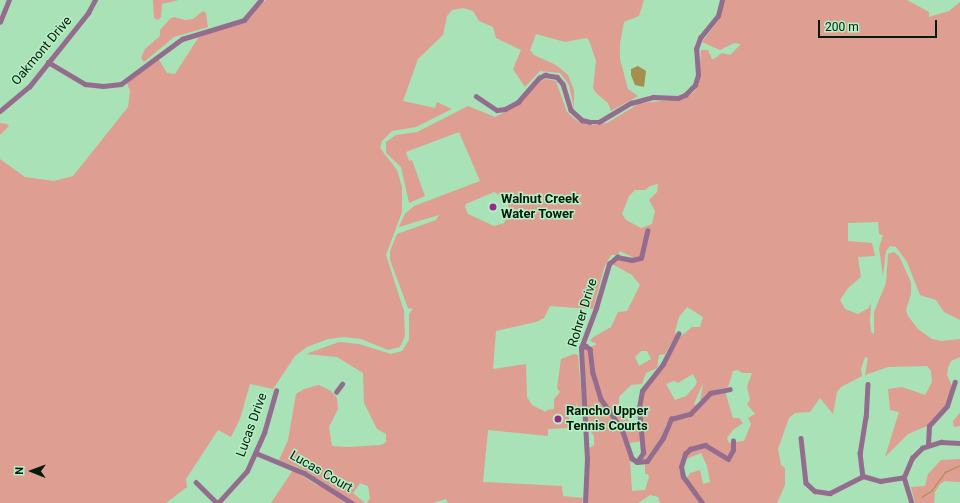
<!DOCTYPE html>
<style>
body{margin:0}
#map{position:relative;width:960px;height:503px;overflow:hidden;background:#a9e2b7;font-family:Roboto,sans-serif}
div>[style]{position:absolute}
[style*='--x']{left:calc(var(--x)*1px);top:calc(var(--y)*1px);width:calc(var(--w)*1px);rotate:calc(var(--a)*1deg)}
.green>*{inset:0;background:#de9e91}
.water>*{inset:0;background:#a48f4d}
.stream>*{height:1px;margin:-0.5px;padding:0 0.5px;transform-origin:0.5px;border-radius:0.5px;background:#a48f4d}
.street>*{height:4.5px;margin:-2.25px;padding:0 2.25px;transform-origin:2.25px;border-radius:2.25px;background:#946d8e}
.dots>*{width:11px;height:11px;translate:-50% -50%;box-sizing:border-box;border:2px solid #b6efc4;border-radius:50%}
span{translate:-50% -50%;white-space:nowrap;text-align:center;line-height:1.15;-webkit-text-stroke:3px #b6efc4;paint-order:stroke}
.street-label{font-size:13px;color:#051b0c}
.poi-label{font-size:13px;color:#051b0c;font-weight:700}
.left{translate:0 -50%;text-align:left}
.north{position:absolute;left:12px;top:451px;width:40px;height:40px;-webkit-text-stroke:3px #b6efc4;paint-order:stroke;rotate:271deg;font-size:11px;font-weight:700;line-height:16px;text-align:center;color:#051b0c}
.north::after{content:'';display:block;margin:auto;width:14px;height:18px;background:#051b0c;clip-path:polygon(50% 0,100% 100%,50% 72%,0 100%)}
.scale{position:absolute;left:818px;top:20px;width:119px;height:18px;box-sizing:border-box;border:2px solid #051b0c;border-top:0;padding-left:5px;font-size:12px;line-height:14px;white-space:nowrap;color:#051b0c;-webkit-text-stroke:3px #b6efc4;paint-order:stroke}
</style>
<div id="map">
<div class="green">
<div style="clip-path:polygon(153px 0,179px 0,162px 4px,161px 17px,158px 20px,154px 18px)"></div>
<div style="clip-path:polygon(266px 0,644px 0,639px 16px,624px 22px,620px 43px,620px 59px,628px 89px,638px 96px,611px 111px,608px 103px,596px 93px,593px 88px,596px 61px,589px 40px,586px 38px,565px 42px,536px 34px,530px 50px,534px 55px,556px 65px,568px 75px,574px 90px,574px 108px,569px 85px,560px 73px,540px 71px,525px 87px,513px 69px,521px 50px,496px 38px,493px 27px,479px 21px,473px 11px,463px 8px,452px 10px,447px 16px,443px 35px,418px 59px,403px 101px,435px 108px,437px 102px,452px 109px,416px 127px,392px 131px,382px 141px,380px 148px,397px 170px,402px 187px,402px 212px,386px 255px,404px 311px,405px 336px,400px 347px,388px 350px,361px 339px,344px 337px,328px 339px,307px 347px,295px 356px,273px 389px,250px 384px,240px 419px,231px 437px,218px 430px,186px 479px,187px 487px,166px 503px,0 503px,0 159px,25px 177px,54px 181px,73px 176px,128px 107px,130px 91px,127px 83px,158px 58px,167px 73px,175px 74px,200px 35px,207px 34px,242px 22px)"></div>
<div style="clip-path:polygon(evenodd,724px 0,907px 0,929px 12px,929px 17px,949px 11px,960px 2px,960px 320px,944px 312px,936px 300px,920px 295px,907px 262px,896px 247px,890px 246px,886px 251px,883px 276px,879px 248px,883px 235px,879px 234px,878px 222px,848px 223px,848px 241px,872px 243px,875px 256px,858px 257px,861px 277px,848px 288px,840px 300px,845px 309px,858px 314px,869px 308px,871px 302px,870px 321px,871px 332px,874px 334px,874px 312px,886px 283px,888px 254px,894px 252px,899px 256px,911px 282px,911px 294px,906px 310px,908px 316px,918px 329px,932px 339px,941px 341px,960px 339px,960px 357px,951px 361px,948px 367px,947px 375px,952px 386px,949px 400px,941px 411px,927px 426px,908px 434px,885px 457px,899px 412px,890px 410px,888px 389px,902px 387px,925px 395px,932px 382px,931px 371px,927px 366px,888px 367px,865px 375px,868px 358px,865px 357px,861px 369px,862px 376px,841px 387px,837px 392px,833px 414px,820px 398px,810px 412px,795px 413px,789px 418px,778px 449px,781px 465px,785px 468px,785px 485px,777px 503px,703px 503px,686px 480px,690px 473px,700px 470px,703px 484px,710px 482px,707px 466px,701px 453px,686px 459px,682px 456px,679px 470px,699px 503px,660px 503px,658px 497px,650px 495px,638px 503px,587px 503px,588px 449px,594px 445px,594px 436px,587px 427px,584px 350px,597px 344px,590px 341px,592px 338px,611px 327px,618px 312px,627px 311px,640px 285px,632px 275px,612px 264px,618px 259px,640px 261px,620px 251px,618px 255px,611px 255px,604px 268px,593px 309px,550px 306px,544px 318px,536px 322px,496px 331px,493px 369px,526px 364px,527px 397px,532px 405px,546px 412px,547px 410px,554px 409px,554px 399px,560px 392px,557px 388px,561px 359px,574px 354px,578px 355px,583px 415px,577px 409px,576px 400px,576px 407px,569px 408px,569px 428px,548px 429px,548px 436px,488px 430px,483px 482px,562px 486px,563px 496px,583px 498px,582px 503px,448px 503px,446px 499px,433px 503px,367px 503px,370px 498px,368px 486px,360px 483px,353px 493px,365px 503px,271px 503px,293px 470px,318px 486px,323px 483px,304px 470px,279px 460px,288px 440px,296px 394px,304px 389px,319px 385px,331px 391px,337px 398px,338px 409px,329px 427px,332px 446px,348px 447px,381px 445px,386px 442px,386px 434px,377px 429px,364px 403px,363px 373px,337px 357px,306px 354px,339px 342px,359px 344px,391px 354px,402px 351px,409px 340px,409px 314px,413px 309px,408px 308px,390px 260px,390px 251px,397px 234px,436px 220px,439px 215px,399px 227px,401px 222px,405px 214px,414px 206px,480px 181px,459px 132px,406px 152px,409px 161px,412px 160px,425px 196px,409px 203px,401px 167px,386px 153px,386px 142px,396px 135px,417px 132px,468px 106px,495px 117px,513px 107px,538px 82px,546px 79px,556px 81px,567px 112px,576px 120px,587px 125px,607px 123px,640px 103px,684px 99px,695px 91px,699px 83px,701px 50px,708px 50px,712px 59px,714px 59px,722px 53px,730px 55px,741px 44px,734px 43px,720px 50px,702px 42px,721px 17px,724px 0,658px 184px,657px 192px,649px 200px,655px 211px,652px 224px,641px 228px,626px 220px,622px 214px,629px 196px,635px 190px,645px 190px,650px 186px,658px 184px,724px 0,494px 192px,506px 198px,510px 212px,504px 223px,494px 226px,468px 214px,465px 207px,466px 204px,494px 192px,724px 0,687px 307px,703px 317px,700px 327px,692px 327px,680px 337px,665px 365px,644px 392px,640px 424px,632px 425px,619px 408px,619px 397px,631px 385px,642px 384px,646px 373px,657px 368px,659px 355px,665px 354px,676px 335px,675px 331px,679px 317px,687px 307px,724px 0,641px 351px,647px 351px,651px 359px,639px 366px,635px 357px,641px 351px,724px 0,738px 370px,742px 373px,752px 373px,747px 387px,750px 400px,747px 404px,755px 414px,748px 418px,751px 424px,744px 441px,729px 443px,727px 438px,733px 430px,743px 423px,739px 418px,733px 418px,725px 391px,715px 392px,698px 407px,694px 404px,703px 383px,700px 401px,709px 392px,728px 387px,733px 371px,738px 370px,724px 0,693px 374px,697px 382px,695px 386px,686px 396px,675px 400px,666px 384px,674px 381px,678px 383px,693px 374px,724px 0,669px 423px,665px 439px,645px 465px,645px 474px,648px 474px,649px 477px,645px 490px,632px 491px,629px 443px,644px 441px,641px 462px,644px 461px,662px 437px,666px 424px,669px 423px)"></div>
<div style="clip-path:polygon(203px 11px,206px 13px,208px 27px,174px 37px,144px 62px,141px 58px,145px 49px,160px 36px,160px 30px,170px 19px,174px 17px,185px 20px,193px 19px)"></div>
<div style="clip-path:polygon(0 123px,7px 124px,9px 126px,0 135px)"></div>
<div style="clip-path:polygon(960px 413px,960px 426px,954px 427px,953px 421px)"></div>
<div style="clip-path:polygon(960px 459px,960px 482px,945px 481px,940px 484px,935px 492px,934px 503px,915px 503px,911px 487px,925px 486px,928px 474px,941px 460px)"></div>
</div>
<div class="water">
<div style="clip-path:polygon(638px 66px,646px 71px,644px 87px,635px 85px,631px 75px,631px 69px)"></div>
</div>
<div class="stream">
<div style="--x:921;--y:497;--w:12;--a:-31"></div>
<div style="--x:931;--y:491;--w:24;--a:-54"></div>
<div style="--x:945;--y:472;--w:17;--a:-25"></div>
</div>
<div class="street">
<div style="--x:0;--y:22;--w:24;--a:-68"></div>
<div style="--x:48;--y:62;--w:43;--a:30.7"></div>
<div style="--x:85;--y:84;--w:18;--a:6"></div>
<div style="--x:103;--y:86;--w:18;--a:-6"></div>
<div style="--x:121;--y:84;--w:76;--a:-36.4"></div>
<div style="--x:182;--y:39;--w:65;--a:-17"></div>
<div style="--x:244;--y:20;--w:26;--a:-50"></div>
<div style="--x:476;--y:96;--w:25;--a:34"></div>
<div style="--x:497;--y:110;--w:8;--a:-7"></div>
<div style="--x:505;--y:109;--w:15;--a:-28"></div>
<div style="--x:518;--y:102;--w:32;--a:-49"></div>
<div style="--x:539;--y:78;--w:7;--a:-27"></div>
<div style="--x:545;--y:75;--w:12;--a:9"></div>
<div style="--x:557;--y:77;--w:9;--a:49"></div>
<div style="--x:563;--y:84;--w:27;--a:73"></div>
<div style="--x:571;--y:110;--w:15;--a:42"></div>
<div style="--x:582;--y:120;--w:8;--a:14"></div>
<div style="--x:590;--y:122;--w:9;--a:0"></div>
<div style="--x:599;--y:122;--w:37;--a:-31"></div>
<div style="--x:631;--y:103;--w:23;--a:-15"></div>
<div style="--x:653;--y:97;--w:25;--a:2"></div>
<div style="--x:678;--y:98;--w:8;--a:-23"></div>
<div style="--x:685;--y:95;--w:14;--a:-45"></div>
<div style="--x:695;--y:85;--w:10;--a:-73"></div>
<div style="--x:698;--y:75;--w:26;--a:-94"></div>
<div style="--x:696;--y:49;--w:12;--a:-70"></div>
<div style="--x:700;--y:38;--w:28;--a:-51"></div>
<div style="--x:718;--y:16;--w:16;--a:-76"></div>
<div style="--x:0;--y:111;--w:38;--a:-40"></div>
<div style="--x:29;--y:87;--w:95;--a:-51.4"></div>
<div style="--x:88;--y:13;--w:15;--a:-62"></div>
<div style="--x:581;--y:348;--w:5;--a:-22"></div>
<div style="--x:586;--y:346;--w:5;--a:37"></div>
<div style="--x:590;--y:349;--w:24;--a:83"></div>
<div style="--x:593;--y:373;--w:27;--a:73"></div>
<div style="--x:601;--y:399;--w:37;--a:55"></div>
<div style="--x:622;--y:429;--w:31;--a:71"></div>
<div style="--x:632;--y:458;--w:6;--a:39"></div>
<div style="--x:637;--y:462;--w:11;--a:-56"></div>
<div style="--x:643;--y:453;--w:45;--a:-95.1"></div>
<div style="--x:639;--y:408;--w:17;--a:-80"></div>
<div style="--x:642;--y:391;--w:34;--a:-52"></div>
<div style="--x:663;--y:364;--w:34;--a:-63"></div>
<div style="--x:868;--y:384;--w:33;--a:93"></div>
<div style="--x:866;--y:417;--w:36;--a:99"></div>
<div style="--x:860;--y:453;--w:23;--a:83"></div>
<div style="--x:863;--y:476;--w:18;--a:16"></div>
<div style="--x:880;--y:481;--w:24;--a:-9"></div>
<div style="--x:336;--y:392;--w:10;--a:-53"></div>
<div style="--x:801;--y:438;--w:45;--a:83.7"></div>
<div style="--x:806;--y:483;--w:12;--a:42"></div>
<div style="--x:815;--y:491;--w:15;--a:8"></div>
<div style="--x:830;--y:493;--w:37;--a:-27"></div>
<div style="--x:928;--y:445;--w:19;--a:-87"></div>
<div style="--x:929;--y:426;--w:27;--a:-48"></div>
<div style="--x:947;--y:406;--w:25;--a:-72"></div>
<div style="--x:256;--y:453;--w:52;--a:22.6"></div>
<div style="--x:304;--y:473;--w:57;--a:32"></div>
<div style="--x:637;--y:462;--w:10;--a:-6"></div>
<div style="--x:647;--y:461;--w:28;--a:-55"></div>
<div style="--x:663;--y:438;--w:21;--a:-67"></div>
<div style="--x:671;--y:419;--w:20;--a:-15"></div>
<div style="--x:690;--y:414;--w:29;--a:-46"></div>
<div style="--x:710;--y:393;--w:20;--a:-11"></div>
<div style="--x:904;--y:477;--w:21;--a:-67"></div>
<div style="--x:912;--y:458;--w:14;--a:-45"></div>
<div style="--x:922;--y:448;--w:20;--a:-18"></div>
<div style="--x:941;--y:442;--w:19;--a:3"></div>
<div style="--x:904;--y:477;--w:27;--a:73"></div>
<div style="--x:196;--y:482;--w:30;--a:45"></div>
<div style="--x:218;--y:503;--w:43;--a:-47.8"></div>
<div style="--x:247;--y:471;--w:42;--a:-65.9"></div>
<div style="--x:264;--y:433;--w:44;--a:-74.1"></div>
<div style="--x:585;--y:503;--w:44;--a:-87.4"></div>
<div style="--x:587;--y:459;--w:111;--a:-93.1"></div>
<div style="--x:581;--y:348;--w:43;--a:-69.4"></div>
<div style="--x:596;--y:308;--w:46;--a:-73.5"></div>
<div style="--x:609;--y:264;--w:11;--a:-41"></div>
<div style="--x:617;--y:257;--w:15;--a:11"></div>
<div style="--x:632;--y:260;--w:9;--a:-13"></div>
<div style="--x:641;--y:258;--w:28;--a:-77"></div>
<div style="--x:702;--y:503;--w:32;--a:-126"></div>
<div style="--x:683;--y:477;--w:10;--a:-101"></div>
<div style="--x:681;--y:467;--w:14;--a:-73"></div>
<div style="--x:685;--y:454;--w:7;--a:-45"></div>
<div style="--x:690;--y:449;--w:16;--a:-15"></div>
<div style="--x:705;--y:445;--w:27;--a:31"></div>
<div style="--x:728;--y:459;--w:10;--a:-61"></div>
<div style="--x:733;--y:450;--w:9;--a:-90"></div>
</div>
<div class="dots">
<div style="left:493px;top:207px;background:#952a8c"></div>
<div style="left:558px;top:419px;background:#952a8c"></div>
</div>
<div class="street-label">
<span style="left:42px;top:51px;rotate:-50deg">Oakmont Drive</span>
<span style="left:583px;top:313px;rotate:-73deg">Rohrer Drive</span>
<span style="left:252px;top:425px;rotate:-70deg">Lucas Drive</span>
<span style="left:321px;top:472px;rotate:30deg">Lucas Court</span>
</div>
<div class="poi-label">
<span class="left" style="left:501px;top:207px">Walnut Creek<br>Water Tower</span>
<span class="left" style="left:566px;top:419px">Rancho Upper<br>Tennis Courts</span>
</div>
<div class="north">N</div>
<div class="scale">200 m</div>
</div>
